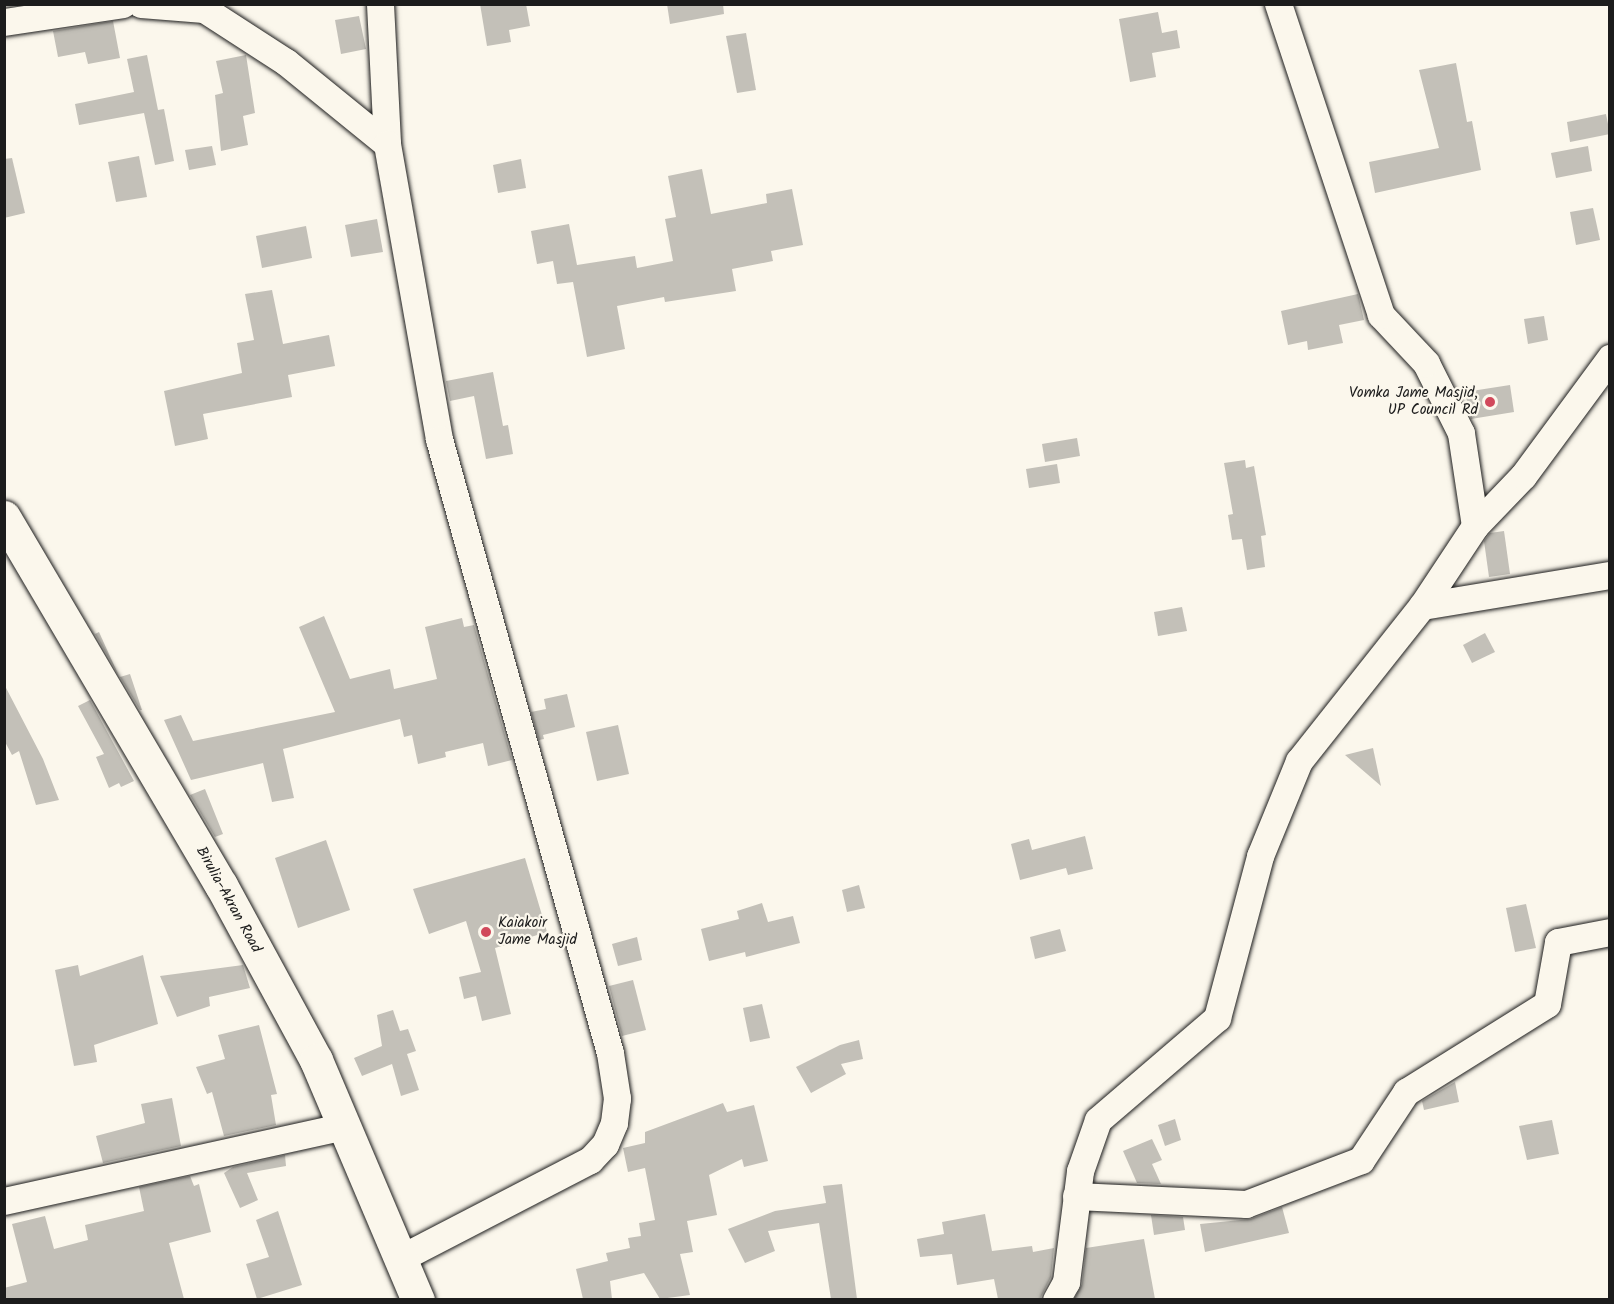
<!DOCTYPE html>
<style>
body{margin:0}
#map{position:relative;width:1614px;height:1304px;overflow:hidden;background:#fbf7ec;font-family:Kalam,sans-serif}
div>[style]{position:absolute}
[style*='--x']{left:calc(var(--x)*1px);top:calc(var(--y)*1px);width:calc(var(--w)*1px);rotate:calc(var(--a)*1deg)}
.building>*{inset:0;background:#c3c0b8}
.roads{filter:drop-shadow(0 0 2px #1c1c1c) drop-shadow(0 0 2px #1c1c1c)}
.minor>*{height:27px;margin:-13.5px;padding:0 13.5px;transform-origin:13.5px;border-radius:13.5px;background:#fbf7ec}
.tertiary>*{height:33px;margin:-16.5px;padding:0 16.5px;transform-origin:16.5px;border-radius:16.5px;background:#fbf7ec}
.dots>*{width:16px;height:16px;translate:-50% -50%;box-sizing:border-box;border:3px solid #fbf7ec;border-radius:50%}
span{translate:-50% -50%;white-space:nowrap;text-align:center;line-height:1.15;-webkit-text-stroke:4.5px #fbf7ec;paint-order:stroke}
.poi-label{font-size:15px;color:#1c1c1c}
.right{translate:-100% -50%;text-align:right}
.left{translate:0 -50%;text-align:left}
.street-label{font-size:15px;color:#1c1c1c}
.frame{position:absolute;inset:0;border:6px solid #1c1c1c;pointer-events:none}
</style>
<div id="map">
<div class="building">
<div style="clip-path:polygon(480px 4px,526px 4px,530px 26px,509px 30px,511px 42px,487px 46px)"></div>
<div style="clip-path:polygon(667px 4px,723px 4px,724px 14px,670px 24px)"></div>
<div style="clip-path:polygon(1158px 12px,1162px 33px,1177px 30px,1180px 48px,1152px 53px,1156px 77px,1130px 82px,1119px 19px)"></div>
<div style="clip-path:polygon(359px 16px,366px 49px,341px 54px,335px 20px)"></div>
<div style="clip-path:polygon(113px 21px,120px 58px,88px 64px,85px 52px,58px 57px,53px 31px)"></div>
<div style="clip-path:polygon(746px 33px,756px 90px,737px 93px,726px 36px)"></div>
<div style="clip-path:polygon(147px 55px,158px 110px,164px 109px,174px 161px,155px 165px,144px 113px,79px 125px,75px 104px,134px 92px,127px 59px)"></div>
<div style="clip-path:polygon(246px 55px,255px 113px,243px 116px,248px 145px,221px 151px,215px 95px,223px 93px,216px 61px)"></div>
<div style="clip-path:polygon(1456px 63px,1467px 122px,1472px 121px,1481px 170px,1375px 193px,1369px 162px,1439px 148px,1419px 70px)"></div>
<div style="clip-path:polygon(1606px 114px,1610px 134px,1570px 142px,1567px 122px)"></div>
<div style="clip-path:polygon(212px 146px,216px 165px,189px 170px,185px 150px)"></div>
<div style="clip-path:polygon(1588px 146px,1592px 171px,1556px 178px,1551px 153px)"></div>
<div style="clip-path:polygon(139px 156px,147px 197px,116px 202px,108px 162px)"></div>
<div style="clip-path:polygon(12px 158px,25px 213px,4px 218px,4px 159px)"></div>
<div style="clip-path:polygon(521px 159px,526px 188px,498px 193px,493px 165px)"></div>
<div style="clip-path:polygon(702px 169px,711px 214px,767px 203px,766px 194px,792px 189px,803px 245px,771px 251px,773px 261px,732px 269px,736px 291px,665px 302px,664px 297px,617px 306px,625px 349px,587px 357px,573px 282px,557px 284px,553px 261px,537px 264px,531px 231px,569px 224px,577px 265px,635px 256px,637px 268px,673px 261px,665px 219px,676px 217px,668px 176px)"></div>
<div style="clip-path:polygon(1593px 208px,1600px 240px,1576px 245px,1570px 212px)"></div>
<div style="clip-path:polygon(377px 219px,383px 252px,351px 257px,345px 225px)"></div>
<div style="clip-path:polygon(306px 226px,312px 258px,262px 268px,256px 236px)"></div>
<div style="clip-path:polygon(272px 290px,283px 344px,329px 335px,335px 366px,288px 375px,292px 397px,203px 414px,208px 439px,175px 446px,164px 391px,242px 373px,237px 343px,254px 340px,245px 294px)"></div>
<div style="clip-path:polygon(1358px 294px,1364px 320px,1339px 325px,1343px 343px,1308px 350px,1307px 341px,1288px 345px,1281px 311px)"></div>
<div style="clip-path:polygon(1544px 316px,1548px 340px,1528px 344px,1524px 319px)"></div>
<div style="clip-path:polygon(493px 372px,503px 426px,508px 425px,513px 454px,486px 459px,474px 396px,450px 401px,446px 381px)"></div>
<div style="clip-path:polygon(1510px 385px,1514px 412px,1471px 419px,1465px 392px)"></div>
<div style="clip-path:polygon(1077px 438px,1080px 456px,1045px 462px,1042px 444px)"></div>
<div style="clip-path:polygon(1245px 460px,1246px 468px,1254px 466px,1266px 535px,1261px 536px,1265px 567px,1247px 570px,1242px 539px,1232px 540px,1228px 515px,1233px 514px,1224px 463px)"></div>
<div style="clip-path:polygon(1057px 464px,1060px 483px,1029px 488px,1026px 469px)"></div>
<div style="clip-path:polygon(1504px 531px,1510px 574px,1489px 577px,1484px 541px,1490px 533px)"></div>
<div style="clip-path:polygon(1182px 607px,1187px 631px,1158px 636px,1154px 612px)"></div>
<div style="clip-path:polygon(324px 616px,350px 679px,390px 669px,394px 689px,437px 679px,425px 627px,462px 618px,464px 627px,474px 625px,512px 760px,488px 766px,483px 743px,445px 752px,446px 757px,418px 764px,412px 735px,404px 737px,400px 719px,283px 749px,294px 798px,272px 802px,263px 763px,191px 780px,164px 720px,181px 715px,193px 741px,335px 712px,299px 627px)"></div>
<div style="clip-path:polygon(99px 632px,118px 674px,95px 634px)"></div>
<div style="clip-path:polygon(1485px 633px,1495px 652px,1472px 663px,1463px 645px)"></div>
<div style="clip-path:polygon(130px 674px,142px 710px,140px 710px,120px 677px)"></div>
<div style="clip-path:polygon(4px 684px,43px 759px,59px 800px,36px 805px,19px 751px,12px 755px,4px 740px)"></div>
<div style="clip-path:polygon(567px 694px,575px 727px,543px 735px,544px 739px,539px 740px,531px 712px,546px 709px,544px 699px)"></div>
<div style="clip-path:polygon(90px 700px,134px 781px,121px 787px,119px 783px,109px 788px,96px 757px,104px 754px,78px 706px)"></div>
<div style="clip-path:polygon(618px 725px,629px 774px,597px 781px,586px 732px)"></div>
<div style="clip-path:polygon(1373px 748px,1381px 786px,1345px 755px)"></div>
<div style="clip-path:polygon(205px 789px,223px 834px,215px 837px,190px 795px)"></div>
<div style="clip-path:polygon(1085px 836px,1093px 869px,1068px 875px,1066px 868px,1020px 880px,1011px 844px,1029px 839px,1032px 850px)"></div>
<div style="clip-path:polygon(326px 840px,350px 910px,298px 928px,275px 858px)"></div>
<div style="clip-path:polygon(525px 858px,547px 932px,495px 948px,511px 1014px,482px 1021px,476px 996px,464px 999px,459px 977px,481px 972px,466px 921px,429px 934px,413px 889px)"></div>
<div style="clip-path:polygon(859px 885px,865px 908px,847px 912px,842px 890px)"></div>
<div style="clip-path:polygon(762px 903px,768px 922px,793px 916px,800px 943px,746px 957px,745px 952px,709px 961px,701px 929px,739px 919px,737px 911px)"></div>
<div style="clip-path:polygon(1526px 904px,1536px 948px,1515px 952px,1506px 908px)"></div>
<div style="clip-path:polygon(1060px 929px,1066px 951px,1035px 959px,1030px 937px)"></div>
<div style="clip-path:polygon(637px 937px,642px 960px,618px 966px,612px 944px)"></div>
<div style="clip-path:polygon(143px 955px,158px 1024px,94px 1045px,97px 1062px,74px 1066px,55px 970px,78px 965px,80px 976px)"></div>
<div style="clip-path:polygon(243px 965px,250px 988px,209px 997px,210px 1006px,177px 1017px,160px 976px)"></div>
<div style="clip-path:polygon(633px 980px,646px 1030px,622px 1036px,609px 986px)"></div>
<div style="clip-path:polygon(762px 1004px,770px 1038px,750px 1042px,743px 1008px)"></div>
<div style="clip-path:polygon(393px 1010px,400px 1031px,408px 1029px,416px 1051px,407px 1054px,419px 1090px,401px 1096px,392px 1064px,362px 1076px,354px 1058px,382px 1046px,377px 1015px)"></div>
<div style="clip-path:polygon(259px 1025px,277px 1094px,271px 1095px,276px 1125px,224px 1136px,212px 1092px,207px 1094px,196px 1067px,225px 1059px,218px 1035px)"></div>
<div style="clip-path:polygon(859px 1040px,863px 1059px,841px 1064px,846px 1074px,811px 1093px,796px 1067px,840px 1045px)"></div>
<div style="clip-path:polygon(1455px 1082px,1459px 1102px,1424px 1110px,1422px 1101px)"></div>
<div style="clip-path:polygon(172px 1098px,181px 1146px,103px 1163px,96px 1136px,145px 1123px,141px 1104px)"></div>
<div style="clip-path:polygon(723px 1103px,727px 1112px,754px 1105px,768px 1161px,744px 1167px,742px 1159px,709px 1175px,717px 1215px,687px 1221px,693px 1252px,680px 1254px,690px 1295px,660px 1299px,644px 1273px,610px 1281px,612px 1299px,583px 1299px,576px 1269px,608px 1261px,606px 1253px,630px 1248px,628px 1238px,641px 1236px,639px 1223px,655px 1220px,645px 1168px,628px 1172px,623px 1148px,645px 1143px,645px 1132px)"></div>
<div style="clip-path:polygon(1175px 1119px,1181px 1140px,1165px 1146px,1158px 1125px)"></div>
<div style="clip-path:polygon(1552px 1120px,1559px 1154px,1527px 1160px,1519px 1126px)"></div>
<div style="clip-path:polygon(1152px 1139px,1162px 1160px,1152px 1164px,1161px 1184px,1137px 1183px,1123px 1151px)"></div>
<div style="clip-path:polygon(285px 1155px,286px 1166px,247px 1173px,258px 1200px,240px 1208px,224px 1173px,233px 1167px)"></div>
<div style="clip-path:polygon(190px 1176px,194px 1186px,199px 1184px,211px 1232px,169px 1243px,184px 1299px,4px 1299px,4px 1288px,27px 1282px,12px 1224px,45px 1216px,54px 1249px,88px 1240px,85px 1225px,144px 1211px,139px 1187px)"></div>
<div style="clip-path:polygon(842px 1184px,857px 1299px,831px 1299px,819px 1223px,768px 1231px,775px 1251px,745px 1263px,728px 1229px,775px 1211px,826px 1203px,823px 1186px)"></div>
<div style="clip-path:polygon(1282px 1207px,1289px 1233px,1205px 1252px,1200px 1224px,1251px 1219px)"></div>
<div style="clip-path:polygon(278px 1211px,302px 1285px,257px 1299px,246px 1264px,269px 1257px,256px 1220px)"></div>
<div style="clip-path:polygon(985px 1214px,992px 1251px,1032px 1246px,1033px 1252px,1054px 1248px,1051px 1277px,1040px 1299px,998px 1299px,994px 1279px,957px 1285px,952px 1254px,920px 1257px,917px 1239px,944px 1234px,942px 1222px)"></div>
<div style="clip-path:polygon(1151px 1215px,1183px 1217px,1185px 1230px,1154px 1235px)"></div>
<div style="clip-path:polygon(1144px 1239px,1155px 1299px,1074px 1299px,1082px 1284px,1086px 1248px)"></div>
</div>
<div class="roads">
<div class="minor">
<div style="--x:141;--y:4;--w:63;--a:4.5"></div>
<div style="--x:204;--y:9;--w:98;--a:32.9"></div>
<div style="--x:286;--y:62;--w:130;--a:39.1"></div>
<div style="--x:380;--y:4;--w:140;--a:87.1"></div>
<div style="--x:387;--y:144;--w:300;--a:80"></div>
<div style="--x:439;--y:439;--w:637;--a:74.44"></div>
<div style="--x:610;--y:1053;--w:46;--a:81.2"></div>
<div style="--x:617;--y:1098;--w:25;--a:97"></div>
<div style="--x:614;--y:1123;--w:23;--a:113"></div>
<div style="--x:605;--y:1144;--w:22;--a:133"></div>
<div style="--x:590;--y:1160;--w:211;--a:152.6"></div>
<div style="--x:4;--y:22;--w:120;--a:-8.6"></div>
<div style="--x:1475;--y:526;--w:69;--a:-46.2"></div>
<div style="--x:1523;--y:476;--w:147;--a:-53.6"></div>
<div style="--x:1422;--y:606;--w:191;--a:-9.4"></div>
<div style="--x:1076;--y:1196;--w:170;--a:2.7"></div>
<div style="--x:1246;--y:1204;--w:123;--a:-20.9"></div>
<div style="--x:1361;--y:1160;--w:82;--a:-56.5"></div>
<div style="--x:1406;--y:1092;--w:166;--a:-32"></div>
<div style="--x:1547;--y:1004;--w:63;--a:-79.9"></div>
<div style="--x:1558;--y:942;--w:53;--a:-10.9"></div>
<div style="--x:4;--y:1201;--w:349;--a:-12.4"></div>
<div style="--x:1056;--y:1300;--w:21;--a:-61"></div>
<div style="--x:1066;--y:1282;--w:112;--a:-82.8"></div>
<div style="--x:1080;--y:1171;--w:54;--a:-70.6"></div>
<div style="--x:1098;--y:1120;--w:157;--a:-40.6"></div>
<div style="--x:1217;--y:1018;--w:168;--a:-75.1"></div>
<div style="--x:1260;--y:856;--w:103;--a:-67.7"></div>
<div style="--x:1299;--y:761;--w:198;--a:-51.6"></div>
<div style="--x:1422;--y:606;--w:96;--a:-56.5"></div>
<div style="--x:1475;--y:526;--w:94;--a:-98.6"></div>
<div style="--x:1461;--y:433;--w:78;--a:-116.6"></div>
<div style="--x:1426;--y:363;--w:66;--a:-133.2"></div>
<div style="--x:1381;--y:315;--w:328;--a:-108.3"></div>
</div>
<div class="tertiary">
<div style="--x:4;--y:517;--w:427;--a:59.5"></div>
<div style="--x:221;--y:885;--w:199;--a:61.5"></div>
<div style="--x:316;--y:1060;--w:261;--a:67"></div>
</div>
</div>
<div class="dots">
<div style="left:1490px;top:402px;background:#d1495b"></div>
<div style="left:486px;top:932px;background:#d1495b"></div>
</div>
<div class="poi-label">
<span class="right" style="left:1478px;top:402px">Vomka Jame Masjid,<br>UP Council Rd</span>
<span class="left" style="left:498px;top:932px">Kaiakoir<br>Jame Masjid</span>
</div>
<div class="street-label">
<span style="left:228px;top:900px;rotate:61deg">Birulia-Akran Road</span>
</div>
<div class="frame"></div>
</div>
